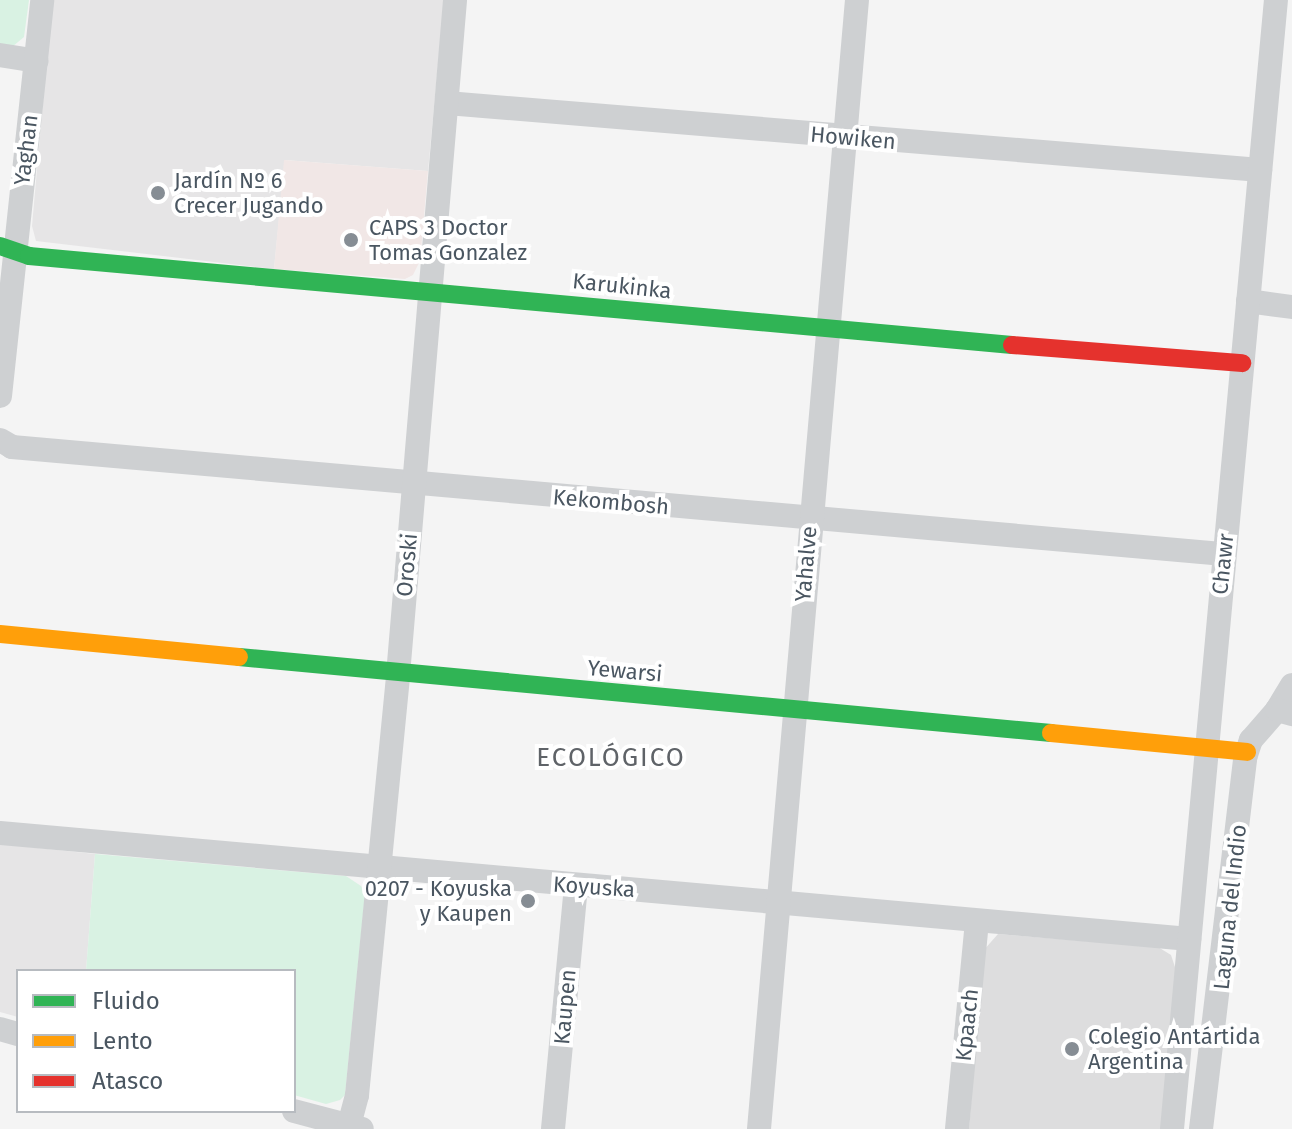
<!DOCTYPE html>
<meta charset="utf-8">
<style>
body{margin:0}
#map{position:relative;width:1292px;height:1129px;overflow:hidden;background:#f4f4f4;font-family:"Fira Sans",sans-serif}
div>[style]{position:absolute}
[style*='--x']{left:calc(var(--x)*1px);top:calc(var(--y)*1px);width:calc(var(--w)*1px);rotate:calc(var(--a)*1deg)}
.education>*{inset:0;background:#e6e5e6}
.medical>*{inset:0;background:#f1e7e6}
.green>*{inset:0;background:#d9f2e3}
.building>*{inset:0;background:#ddddde}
.street>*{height:24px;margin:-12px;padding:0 12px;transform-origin:12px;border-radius:12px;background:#ced0d2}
.fast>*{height:18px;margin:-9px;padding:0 9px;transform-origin:9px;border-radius:9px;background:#30b455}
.slow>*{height:18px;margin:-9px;padding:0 9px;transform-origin:9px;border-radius:9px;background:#ff9f0a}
.jam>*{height:18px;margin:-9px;padding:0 9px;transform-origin:9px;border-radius:9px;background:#e5322d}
.dots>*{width:22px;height:22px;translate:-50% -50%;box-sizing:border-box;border:4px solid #fff;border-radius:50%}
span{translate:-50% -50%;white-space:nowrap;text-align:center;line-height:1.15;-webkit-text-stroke:8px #fff;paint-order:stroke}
.street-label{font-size:22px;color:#4a5661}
.poi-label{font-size:22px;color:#4a5661}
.left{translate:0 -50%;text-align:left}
.right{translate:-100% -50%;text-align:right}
.quarter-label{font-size:26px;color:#5f6368;letter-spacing:2px}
.legend{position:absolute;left:16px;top:969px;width:280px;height:144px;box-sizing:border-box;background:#fff;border:2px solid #b7bbc0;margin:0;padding:10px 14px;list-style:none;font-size:24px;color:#4a5661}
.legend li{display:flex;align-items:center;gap:16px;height:40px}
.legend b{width:40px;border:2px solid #b7bbc0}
</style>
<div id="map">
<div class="education">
<div style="clip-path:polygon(52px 0,444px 0,428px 171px,285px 160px,274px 269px,36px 241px,32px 226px)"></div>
<div style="clip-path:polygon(0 844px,95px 854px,86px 971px,18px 971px,18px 1017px,0 1012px)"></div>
</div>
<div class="medical">
<div style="clip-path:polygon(284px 160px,428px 171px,420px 261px,413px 275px,405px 279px,274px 269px)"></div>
</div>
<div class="green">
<div style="clip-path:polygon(0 0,29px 0,24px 37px,12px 47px,0 47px)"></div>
<div style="clip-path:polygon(95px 854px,346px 876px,361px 886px,365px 894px,345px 1095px,340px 1100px,326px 1104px,294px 1095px,294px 971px,86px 971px)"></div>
</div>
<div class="building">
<div style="clip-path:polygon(998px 934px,1158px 947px,1171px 955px,1176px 970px,1161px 1129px,969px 1129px,983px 951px)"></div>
</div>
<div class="street">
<div style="--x:0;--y:55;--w:37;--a:9"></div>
<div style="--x:447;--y:103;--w:816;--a:4.71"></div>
<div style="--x:1248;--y:301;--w:44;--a:7.8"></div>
<div style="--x:0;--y:396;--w:398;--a:-83.9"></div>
<div style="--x:0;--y:440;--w:14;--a:30"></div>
<div style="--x:12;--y:447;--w:1217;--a:5.05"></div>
<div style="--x:1277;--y:710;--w:29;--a:-59"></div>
<div style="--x:0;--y:833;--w:1194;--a:5.09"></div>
<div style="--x:0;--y:1029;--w:19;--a:16"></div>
<div style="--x:294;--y:1111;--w:70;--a:14.8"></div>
<div style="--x:348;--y:1129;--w:35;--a:-75"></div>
<div style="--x:357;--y:1095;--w:422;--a:-84.4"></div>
<div style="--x:398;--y:675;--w:677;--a:-85.17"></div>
<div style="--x:553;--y:1129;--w:244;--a:-84.6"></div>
<div style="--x:759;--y:1129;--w:1133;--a:-85.04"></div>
<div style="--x:957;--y:1129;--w:209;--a:-84.5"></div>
<div style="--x:1172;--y:1129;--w:1134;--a:-84.74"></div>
<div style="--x:1201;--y:1129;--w:374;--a:-83.2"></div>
<div style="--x:1245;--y:758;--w:19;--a:-72"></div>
<div style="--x:1251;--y:740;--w:40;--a:-49"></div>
<div style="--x:1277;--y:710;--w:16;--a:15"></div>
</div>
<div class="fast">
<div style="--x:0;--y:246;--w:31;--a:19"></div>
<div style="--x:29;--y:256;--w:987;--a:5.17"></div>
<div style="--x:239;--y:657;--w:816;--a:5.35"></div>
</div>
<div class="slow">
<div style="--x:0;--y:634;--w:240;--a:5.5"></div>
<div style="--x:1051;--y:733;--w:197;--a:5.5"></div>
</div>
<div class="jam">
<div style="--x:1012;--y:345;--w:231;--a:4.5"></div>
</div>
<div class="dots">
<div style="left:158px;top:193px;background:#868d94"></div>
<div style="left:351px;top:240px;background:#868d94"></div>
<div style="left:528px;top:901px;background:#868d94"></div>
<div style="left:1072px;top:1049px;background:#868d94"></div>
</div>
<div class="street-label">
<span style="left:853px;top:138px;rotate:5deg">Howiken</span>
<span style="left:26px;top:150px;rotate:-83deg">Yaghan</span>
<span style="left:622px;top:286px;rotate:6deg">Karukinka</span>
<span style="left:611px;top:502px;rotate:5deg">Kekombosh</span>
<span style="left:806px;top:564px;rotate:-85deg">Yahalve</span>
<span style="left:1223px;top:564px;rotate:-84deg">Chawr</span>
<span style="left:407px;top:565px;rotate:-85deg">Oroski</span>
<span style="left:625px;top:671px;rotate:5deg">Yewarsi</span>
<span style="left:594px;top:887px;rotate:4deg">Koyuska</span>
<span style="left:1230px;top:907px;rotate:-84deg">Laguna del Indio</span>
<span style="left:565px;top:1007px;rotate:-85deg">Kaupen</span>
<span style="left:967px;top:1025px;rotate:-84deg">Kpaach</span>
</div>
<div class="poi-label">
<span class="left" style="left:174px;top:193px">Jardín Nº 6<br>Crecer Jugando</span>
<span class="left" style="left:369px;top:240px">CAPS 3 Doctor<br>Tomas Gonzalez</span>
<span class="right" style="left:512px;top:901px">0207 - Koyuska<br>y Kaupen</span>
<span class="left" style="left:1088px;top:1049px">Colegio Antártida<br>Argentina</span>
</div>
<div class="quarter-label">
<span style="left:611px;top:758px">ECOLÓGICO</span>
</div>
<ul class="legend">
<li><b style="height:10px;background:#30b455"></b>Fluido</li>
<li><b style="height:10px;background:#ff9f0a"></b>Lento</li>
<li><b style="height:10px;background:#e5322d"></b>Atasco</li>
</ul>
</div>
